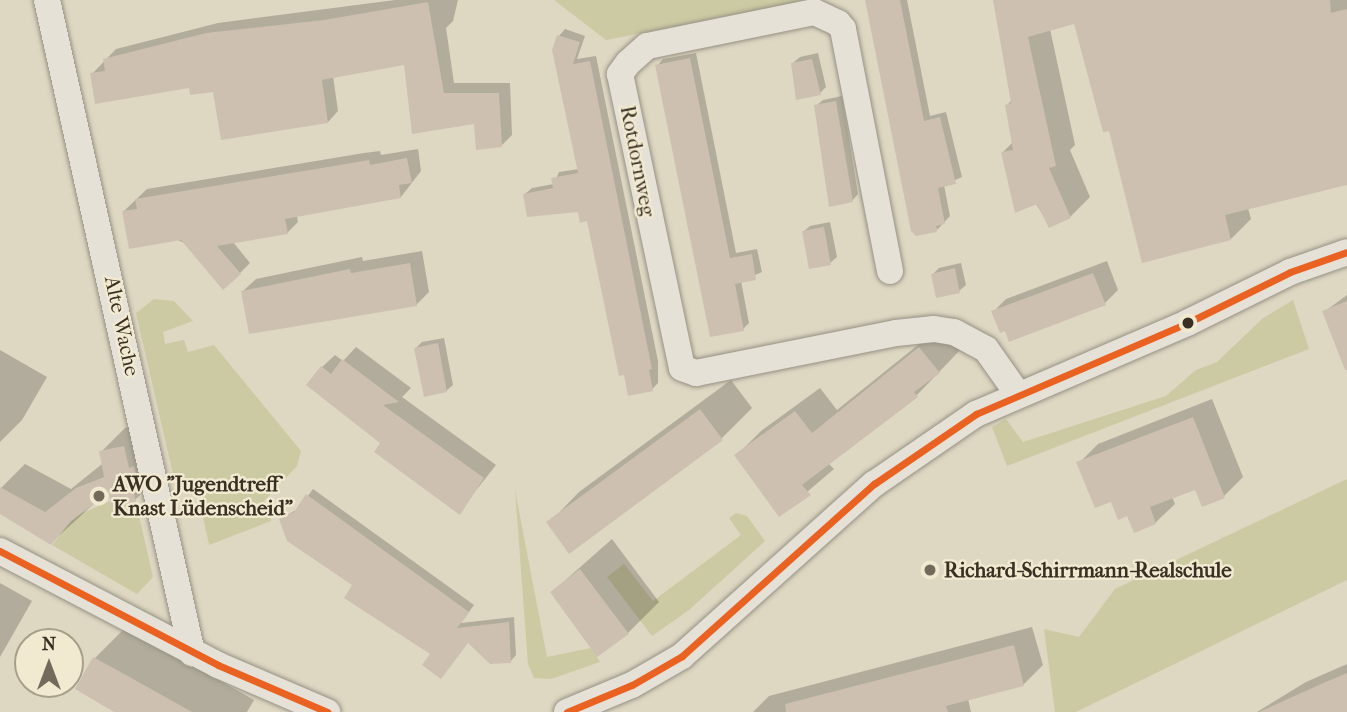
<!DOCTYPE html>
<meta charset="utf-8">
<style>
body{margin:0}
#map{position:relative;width:1347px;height:712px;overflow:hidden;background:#ded7c2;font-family:"IM FELL French Canon",serif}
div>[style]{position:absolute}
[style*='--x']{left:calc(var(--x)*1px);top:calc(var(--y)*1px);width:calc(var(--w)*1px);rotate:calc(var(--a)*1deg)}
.green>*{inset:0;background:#cccaa3}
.shadow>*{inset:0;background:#0003}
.building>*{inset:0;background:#cdc0b0}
.roads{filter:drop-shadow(0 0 2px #969184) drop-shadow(0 0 2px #969184)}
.minor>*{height:26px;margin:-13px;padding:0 13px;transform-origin:13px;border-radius:13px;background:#e5e1d7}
.bus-1>*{height:7px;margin:-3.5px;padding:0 3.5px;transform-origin:3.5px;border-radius:3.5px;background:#e96222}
.dots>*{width:19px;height:19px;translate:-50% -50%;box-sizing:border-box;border:4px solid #f1e9d0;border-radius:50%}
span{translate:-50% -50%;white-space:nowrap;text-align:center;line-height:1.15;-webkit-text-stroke:5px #f1e9d0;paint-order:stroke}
.street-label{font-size:21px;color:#3a2f23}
.poi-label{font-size:21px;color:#3a2f23;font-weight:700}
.left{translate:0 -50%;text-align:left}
.north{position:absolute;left:14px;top:628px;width:70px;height:70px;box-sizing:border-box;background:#f1e9d0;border:2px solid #a89f8b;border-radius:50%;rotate:0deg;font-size:19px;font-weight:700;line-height:28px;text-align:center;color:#3a2f23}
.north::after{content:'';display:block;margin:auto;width:24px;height:32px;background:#736a5b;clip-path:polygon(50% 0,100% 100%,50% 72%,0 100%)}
</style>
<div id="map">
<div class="green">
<div style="clip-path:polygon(554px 0,810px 0,606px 40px)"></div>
<div style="clip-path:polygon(154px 299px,174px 301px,193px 321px,163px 332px,165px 344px,184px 340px,188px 352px,214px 345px,301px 451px,297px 466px,264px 501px,271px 521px,209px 545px,195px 479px,175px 483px,136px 313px)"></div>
<div style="clip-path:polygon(1293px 300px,1309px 349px,1007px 466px,992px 427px,1006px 419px,1023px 442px,1166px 396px,1196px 370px,1217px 362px,1262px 319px)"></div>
<div style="clip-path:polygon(1347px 479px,1347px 580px,1076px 712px,1055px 712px,1044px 629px,1079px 637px,1115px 589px)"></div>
<div style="clip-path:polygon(515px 490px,547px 657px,591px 648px,600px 662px,551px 679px,534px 678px,528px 664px)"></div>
<div style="clip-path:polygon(110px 501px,111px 507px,136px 502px,153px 577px,137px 594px,52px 545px,76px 516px)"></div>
<div style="clip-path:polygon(736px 513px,747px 516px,765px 541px,689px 610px,652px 636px,607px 577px,624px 564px,653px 601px,741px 535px,729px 518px)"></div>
</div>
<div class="shadow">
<div style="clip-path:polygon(395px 0,458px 0,453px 21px,446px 28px,454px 83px,510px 83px,512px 135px,501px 146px,406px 63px,333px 76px,338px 111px,328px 122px,214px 90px,92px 74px,116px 49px,218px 23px)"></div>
<div style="clip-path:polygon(870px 0,907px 0,930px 116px,946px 112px,962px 177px,944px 185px,950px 216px,937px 230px)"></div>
<div style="clip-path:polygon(994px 0,1347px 0,1347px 184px,1248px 208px,1251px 219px,1231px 239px,1110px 129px,1076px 22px,1050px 29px,1075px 145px,1070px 150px,1090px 197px,1070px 217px,1050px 226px,1003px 152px,1013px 142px,1007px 105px,1012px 100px)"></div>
<div style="clip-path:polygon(565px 29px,585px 36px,577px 59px,596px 56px,658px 361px,658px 383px,652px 389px,626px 373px,589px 219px,579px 210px,525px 194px,532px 188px,554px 184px,559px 172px,579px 169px,559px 36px)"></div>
<div style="clip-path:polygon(696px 53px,736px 253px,757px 249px,762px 272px,741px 281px,749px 323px,743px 329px,657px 66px,663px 59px)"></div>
<div style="clip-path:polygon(818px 53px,826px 87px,820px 93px,793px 63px,800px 57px)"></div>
<div style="clip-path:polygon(842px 96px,858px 194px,852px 201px,816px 106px,823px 100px)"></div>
<div style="clip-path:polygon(418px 149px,421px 171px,401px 197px,297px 216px,298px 222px,287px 233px,233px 242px,250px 263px,240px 273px,124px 211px,147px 189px,364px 153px,380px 151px,381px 155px)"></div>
<div style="clip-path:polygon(830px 222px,837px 257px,830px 263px,803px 232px,810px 226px)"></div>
<div style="clip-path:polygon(422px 251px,429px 292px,416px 305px,243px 291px,256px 279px,362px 257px,363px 261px)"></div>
<div style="clip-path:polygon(1107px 261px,1118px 290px,1105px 303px,1010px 339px,993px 312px,1006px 299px)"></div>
<div style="clip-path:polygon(961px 263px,966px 285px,959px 291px,933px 274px,939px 268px)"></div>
<div style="clip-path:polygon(1347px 295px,1347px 336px,1324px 312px)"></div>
<div style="clip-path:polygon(944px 324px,963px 347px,917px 395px,828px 463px,834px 469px,780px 515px,737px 455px,761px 431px,820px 388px,837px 410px)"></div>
<div style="clip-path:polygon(444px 338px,453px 385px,446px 391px,416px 348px,422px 342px)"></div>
<div style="clip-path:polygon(356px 347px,411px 388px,402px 397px,496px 465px,459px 512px,382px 443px,322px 367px,335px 355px,343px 361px)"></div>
<div style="clip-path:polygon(0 350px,47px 377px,22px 420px,0 442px)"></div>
<div style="clip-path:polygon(731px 380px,752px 408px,721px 439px,549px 523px,579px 492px)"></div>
<div style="clip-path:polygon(1212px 399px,1243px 477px,1224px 496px,1196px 488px,1172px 497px,1175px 504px,1155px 523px,1128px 514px,1079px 463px,1098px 444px)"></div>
<div style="clip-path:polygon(147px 423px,159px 476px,135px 500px,110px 489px,51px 543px,0 512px,0 489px,25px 464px,71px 489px,102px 464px,101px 452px,125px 428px)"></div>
<div style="clip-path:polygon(313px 489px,474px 605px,461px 623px,514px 617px,516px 655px,510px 662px,468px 642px,432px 653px,281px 519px,299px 508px)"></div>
<div style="clip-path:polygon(612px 539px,659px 602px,628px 633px,552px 592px)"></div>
<div style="clip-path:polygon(0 583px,32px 601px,0 657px)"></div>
<div style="clip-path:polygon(126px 627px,254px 700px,247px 712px,118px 712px,77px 689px,95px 658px)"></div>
<div style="clip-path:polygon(1032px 627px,1043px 665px,1023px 685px,968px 699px,971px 712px,753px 712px,769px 696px)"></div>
<div style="clip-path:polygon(1347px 664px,1347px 712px,1257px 712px,1306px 682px)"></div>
</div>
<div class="building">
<div style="clip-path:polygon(865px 0,900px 0,924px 121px,940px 117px,956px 184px,938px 188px,945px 224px,936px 226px,937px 232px,916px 236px,911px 231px)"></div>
<div style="clip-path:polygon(993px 0,1330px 0,1331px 13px,1347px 9px,1347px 185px,1225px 215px,1231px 240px,1142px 263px,1109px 131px,1103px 132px,1074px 24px,1028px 37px,1056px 166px,1049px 168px,1071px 218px,1049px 228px,1037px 204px,1015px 213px,1001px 152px,1013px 150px,1005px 105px,1011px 103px)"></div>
<div style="clip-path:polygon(428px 2px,444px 93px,499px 93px,502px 147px,476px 150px,474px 124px,412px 134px,404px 65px,322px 80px,328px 123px,221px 140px,213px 92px,190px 95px,189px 88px,95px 104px,90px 73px,105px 71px,103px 59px,206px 33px,324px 20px)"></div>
<div style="clip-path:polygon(557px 35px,580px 42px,573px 64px,590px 61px,652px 369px,649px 370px,653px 391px,628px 396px,624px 375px,619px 376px,587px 221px,580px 223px,578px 212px,527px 217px,523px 194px,553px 188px,551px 178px,578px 173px,552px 50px)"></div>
<div style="clip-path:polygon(690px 58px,730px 258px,752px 254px,756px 280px,735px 284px,744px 331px,710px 337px,655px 65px)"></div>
<div style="clip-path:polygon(812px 59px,821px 95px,796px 100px,791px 63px)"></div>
<div style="clip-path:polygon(836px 101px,853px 202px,829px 207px,814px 105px)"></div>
<div style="clip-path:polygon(407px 158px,412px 183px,399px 185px,401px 198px,285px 219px,288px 234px,217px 246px,241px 274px,223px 290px,181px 240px,129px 249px,122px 211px,137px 209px,135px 199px,352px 163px,369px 160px,370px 165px)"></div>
<div style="clip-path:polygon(824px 227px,831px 265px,809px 269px,802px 231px)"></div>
<div style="clip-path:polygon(410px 263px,417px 306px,249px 334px,241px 291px,350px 269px,351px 273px)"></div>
<div style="clip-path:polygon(955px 268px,960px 293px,936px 298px,931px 274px)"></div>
<div style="clip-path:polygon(1093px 273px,1106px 305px,1009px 342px,1005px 331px,1000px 333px,991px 311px)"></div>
<div style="clip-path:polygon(1347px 301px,1347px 370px,1345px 370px,1322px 311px)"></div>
<div style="clip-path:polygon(438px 343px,447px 392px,424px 397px,414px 348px)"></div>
<div style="clip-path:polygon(919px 347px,940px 373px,914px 392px,918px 397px,802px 485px,811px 495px,779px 517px,734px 455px,795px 411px,812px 433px)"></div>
<div style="clip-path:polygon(342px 359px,399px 402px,383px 405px,484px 478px,460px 515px,374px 452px,380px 443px,306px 385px,321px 366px,331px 374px)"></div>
<div style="clip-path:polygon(700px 409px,723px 440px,569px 554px,546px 522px)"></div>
<div style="clip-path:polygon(1193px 417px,1225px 498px,1202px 507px,1195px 490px,1150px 507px,1156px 524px,1134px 533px,1127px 516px,1118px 520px,1111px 502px,1095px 508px,1076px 462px)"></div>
<div style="clip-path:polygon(124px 446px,129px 468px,134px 466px,136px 473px,130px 477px,136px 502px,111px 508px,109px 492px,70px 522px,51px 545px,0 514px,0 487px,45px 512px,76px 488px,104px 477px,99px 451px)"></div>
<div style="clip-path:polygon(306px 494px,469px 612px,457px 628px,509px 622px,511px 663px,490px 664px,468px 643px,441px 679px,422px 665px,430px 654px,344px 598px,352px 585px,287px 541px,279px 519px,294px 512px)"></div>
<div style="clip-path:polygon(580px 569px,629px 634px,597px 657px,550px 592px)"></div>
<div style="clip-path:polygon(1014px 645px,1024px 686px,946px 706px,948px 712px,786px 712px,785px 704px)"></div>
<div style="clip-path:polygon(93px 657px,126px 675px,192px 712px,114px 712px,75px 689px)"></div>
<div style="clip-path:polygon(1347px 673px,1347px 712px,1259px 712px,1321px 684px)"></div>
</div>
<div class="roads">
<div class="minor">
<div style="--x:47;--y:0;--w:669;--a:77.48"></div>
<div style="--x:890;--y:271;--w:247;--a:-101"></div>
<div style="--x:843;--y:29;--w:8;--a:-130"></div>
<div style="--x:838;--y:23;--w:26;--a:-155"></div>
<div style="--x:814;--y:12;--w:170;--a:168.5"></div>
<div style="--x:647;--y:46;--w:25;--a:138"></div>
<div style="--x:628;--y:63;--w:14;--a:126"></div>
<div style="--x:620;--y:74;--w:300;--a:78.1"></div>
<div style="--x:682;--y:368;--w:15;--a:20"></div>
<div style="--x:696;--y:373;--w:204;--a:-11.3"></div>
<div style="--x:896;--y:333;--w:38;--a:-6"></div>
<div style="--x:934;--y:329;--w:20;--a:9"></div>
<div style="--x:954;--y:332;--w:36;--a:28"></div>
<div style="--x:986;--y:349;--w:54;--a:54.8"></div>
<div style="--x:0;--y:551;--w:246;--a:27.6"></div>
<div style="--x:218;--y:665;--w:119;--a:23.3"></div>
<div style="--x:567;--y:712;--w:70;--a:-22.6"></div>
<div style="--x:632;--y:685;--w:58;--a:-30.1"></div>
<div style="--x:682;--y:656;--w:258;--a:-41.9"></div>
<div style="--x:874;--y:484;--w:124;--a:-34.5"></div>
<div style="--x:976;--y:414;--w:230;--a:-23.3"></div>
<div style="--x:1187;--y:323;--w:115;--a:-26.3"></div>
<div style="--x:1290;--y:272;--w:60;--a:-19.3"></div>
</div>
</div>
<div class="bus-1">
<div style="--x:0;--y:551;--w:246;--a:27.6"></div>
<div style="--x:218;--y:665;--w:119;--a:23.3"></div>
<div style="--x:567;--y:712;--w:70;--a:-22.6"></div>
<div style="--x:632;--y:685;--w:58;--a:-30.1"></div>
<div style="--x:682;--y:656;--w:258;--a:-41.9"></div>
<div style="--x:874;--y:484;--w:124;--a:-34.5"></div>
<div style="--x:976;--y:414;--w:230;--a:-23.3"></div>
<div style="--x:1187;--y:323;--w:115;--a:-26.3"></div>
<div style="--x:1290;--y:272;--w:60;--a:-19.3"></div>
</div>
<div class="dots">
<div style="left:1188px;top:323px;background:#3a2f23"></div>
<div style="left:99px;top:496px;background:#736a5b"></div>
<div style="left:930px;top:570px;background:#736a5b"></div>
</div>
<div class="street-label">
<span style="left:638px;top:161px;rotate:79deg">Rotdornweg</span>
<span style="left:122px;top:326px;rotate:78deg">Alte Wache</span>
</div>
<div class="poi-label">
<span class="left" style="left:113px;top:496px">AWO "Jugendtreff<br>Knast Lüdenscheid"</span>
<span class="left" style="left:944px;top:570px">Richard-Schirrmann-Realschule</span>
</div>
<div class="north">N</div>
</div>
